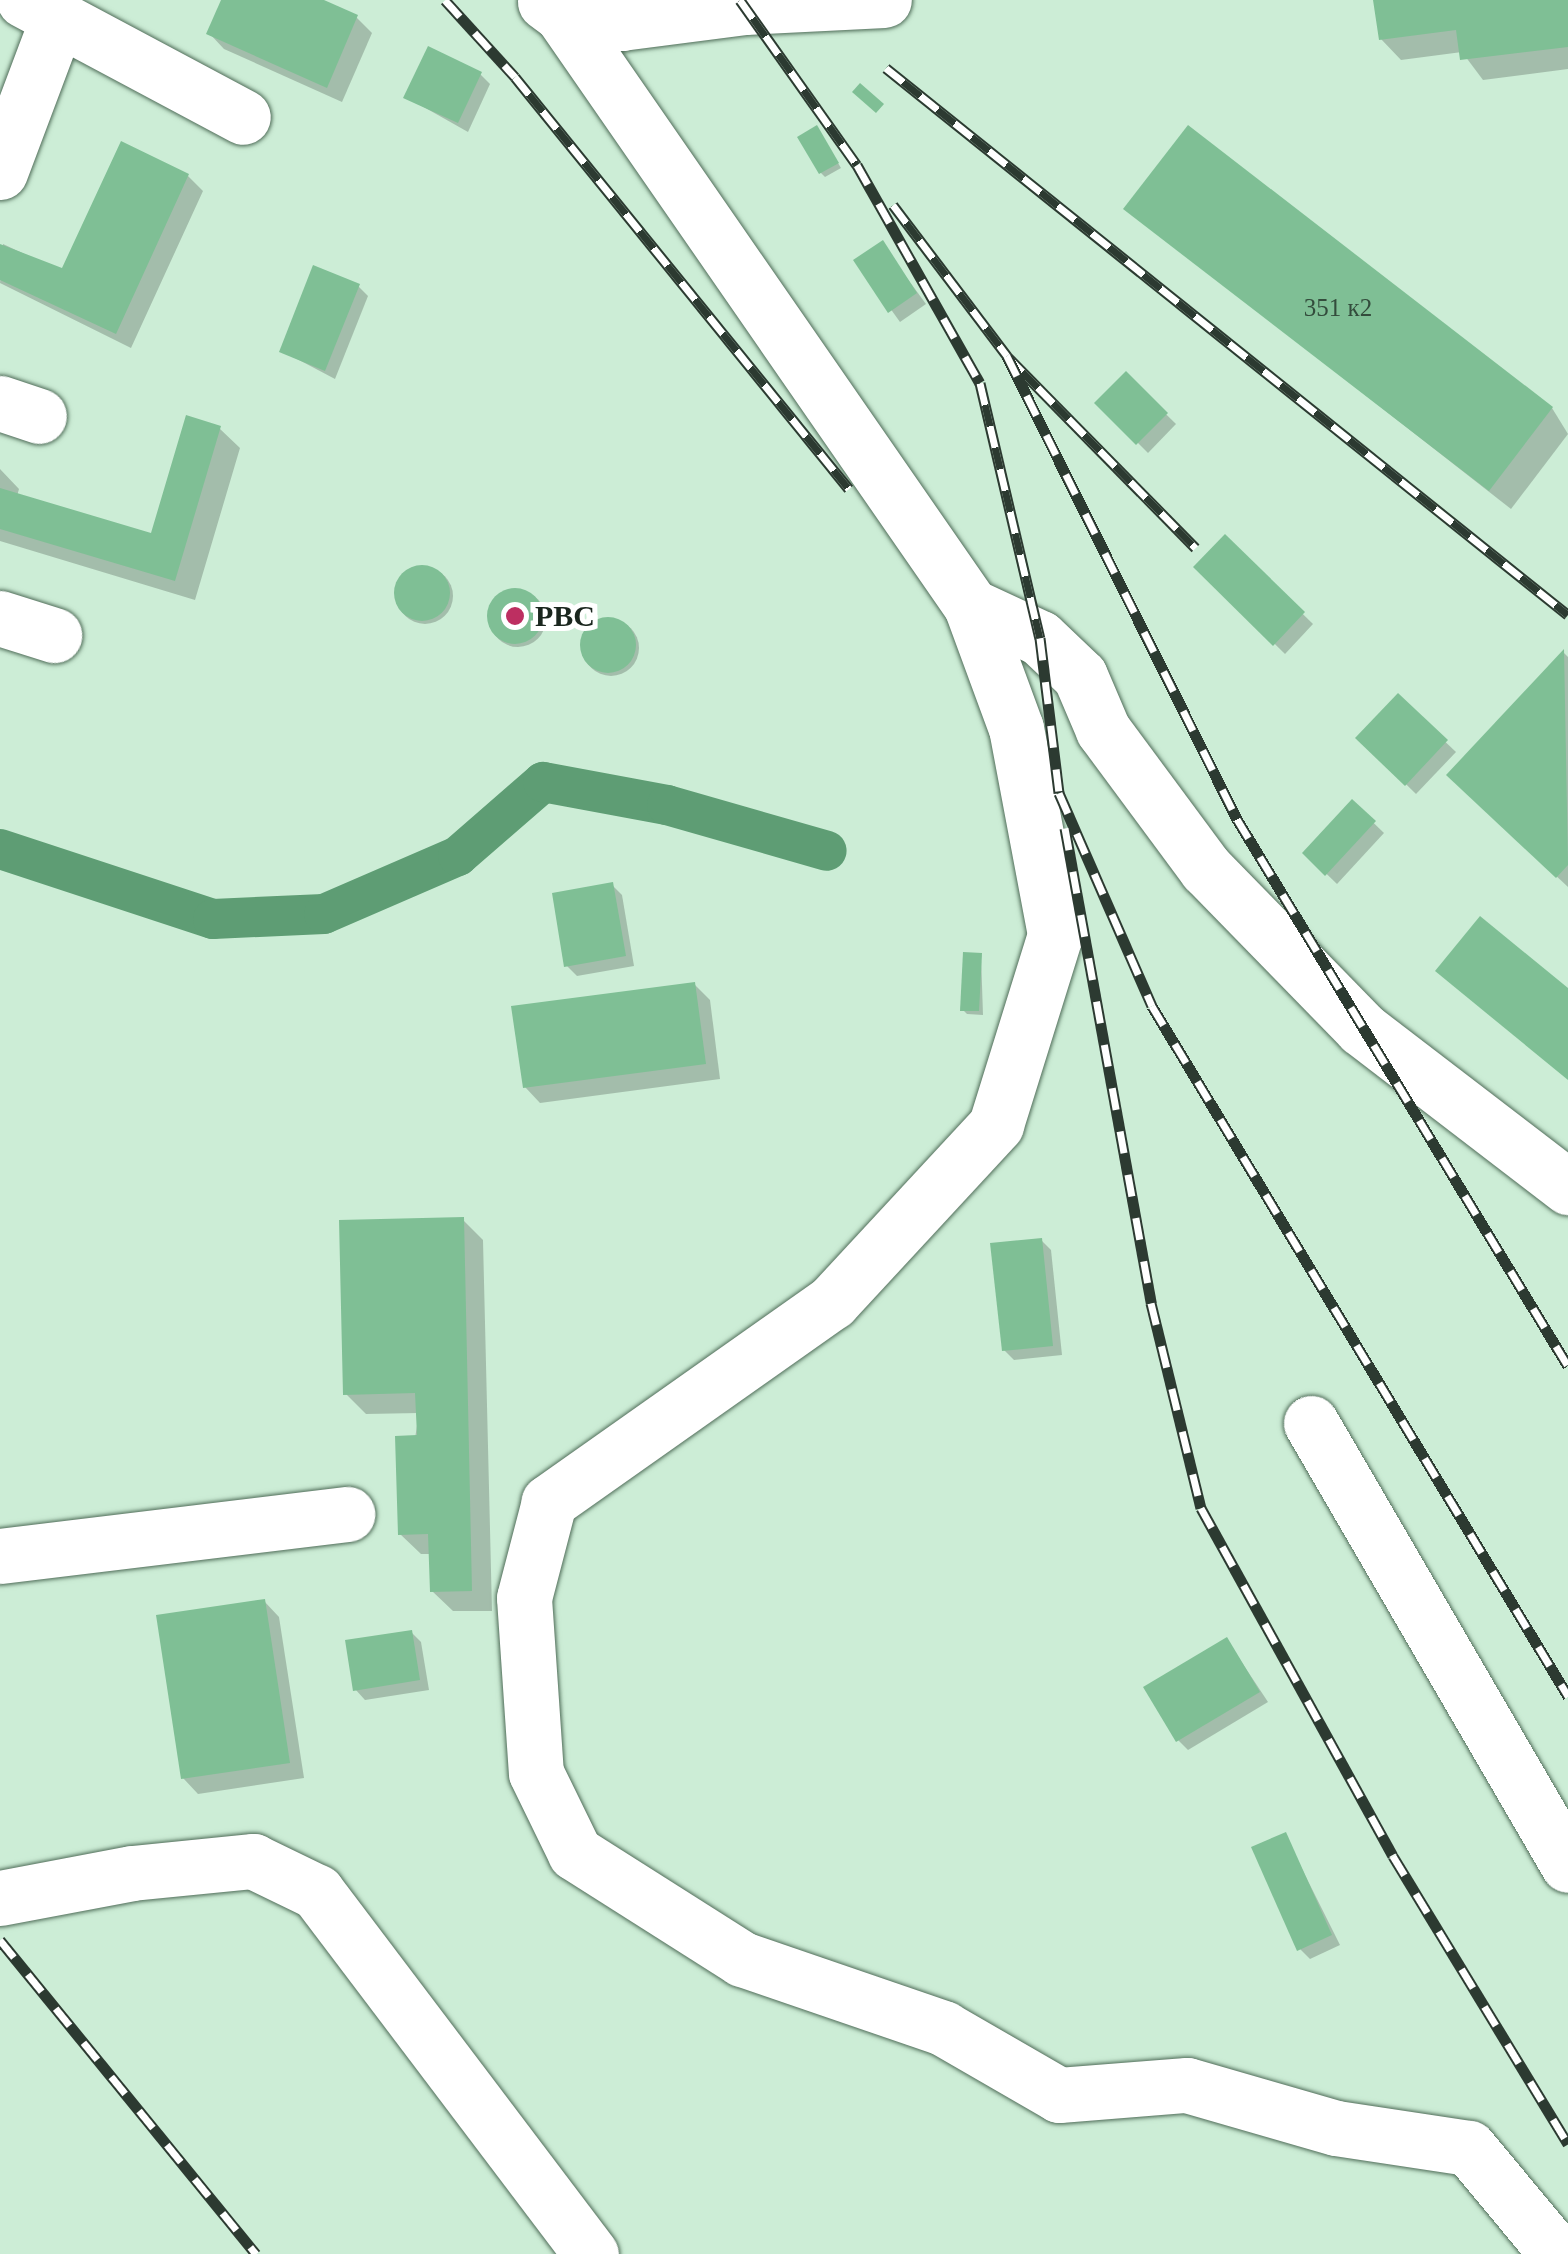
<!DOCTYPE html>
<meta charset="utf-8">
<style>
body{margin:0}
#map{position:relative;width:1568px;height:2254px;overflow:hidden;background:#ccedd6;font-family:Georgia,serif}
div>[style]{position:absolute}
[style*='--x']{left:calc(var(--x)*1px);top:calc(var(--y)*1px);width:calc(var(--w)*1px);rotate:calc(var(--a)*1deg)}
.shadow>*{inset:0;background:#0003}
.round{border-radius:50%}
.canal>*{height:40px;margin:-20px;padding:0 20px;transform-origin:20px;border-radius:20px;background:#5e9d74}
.building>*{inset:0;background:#7fbf95}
.roads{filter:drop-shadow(0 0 2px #506d59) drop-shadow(0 0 2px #506d59)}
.minor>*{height:55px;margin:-27.5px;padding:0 27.5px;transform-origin:27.5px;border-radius:27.5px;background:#fff}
.rail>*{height:11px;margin-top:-5.5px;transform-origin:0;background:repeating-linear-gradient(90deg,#fff 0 22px,#2c3a31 0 44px);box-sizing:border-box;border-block:2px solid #2c3a31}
.dots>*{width:28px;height:28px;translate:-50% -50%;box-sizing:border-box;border:5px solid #fff;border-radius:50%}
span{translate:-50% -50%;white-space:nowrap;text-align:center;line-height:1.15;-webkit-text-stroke:10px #fff;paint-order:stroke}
.number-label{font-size:25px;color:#334c3c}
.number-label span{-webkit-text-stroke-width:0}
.poi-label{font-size:30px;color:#1a261e;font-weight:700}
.left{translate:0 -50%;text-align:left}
</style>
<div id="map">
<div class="shadow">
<div style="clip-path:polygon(224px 0,318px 0,357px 18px,372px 33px,342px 102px,224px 49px,209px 33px)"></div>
<div style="clip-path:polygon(1376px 0,1568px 0,1568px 69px,1483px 80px,1462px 52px,1401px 60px,1381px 39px)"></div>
<div style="clip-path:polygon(480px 74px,490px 84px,468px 132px,406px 97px)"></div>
<div style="clip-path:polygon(817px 128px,841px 168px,825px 177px,821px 173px)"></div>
<div style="clip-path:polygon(188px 176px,203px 191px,131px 348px,0 283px,3px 244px,63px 272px)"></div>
<div style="clip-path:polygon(1126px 208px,1552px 408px,1568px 434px,1511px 509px)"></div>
<div style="clip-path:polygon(882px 244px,926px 304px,900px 322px,856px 261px)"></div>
<div style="clip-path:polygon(358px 286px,368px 296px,335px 379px,282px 351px)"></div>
<div style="clip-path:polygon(1126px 375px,1176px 424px,1148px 453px,1098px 403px)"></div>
<div style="clip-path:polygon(219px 428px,240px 448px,195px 600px,0 541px,0 469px,19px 489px,17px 496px,153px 536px)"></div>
<div style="clip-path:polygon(1225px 538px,1313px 624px,1285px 654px,1197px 567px)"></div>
<div class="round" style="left:397px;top:568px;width:56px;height:56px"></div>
<div class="round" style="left:490px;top:591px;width:56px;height:56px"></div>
<div class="round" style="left:583px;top:620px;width:56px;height:56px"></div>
<div style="clip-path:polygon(1564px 653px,1568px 657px,1568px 887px,1470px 795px)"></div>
<div style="clip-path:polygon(1398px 697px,1456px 752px,1416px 794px,1359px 738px)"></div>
<div style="clip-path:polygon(1353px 803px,1384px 833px,1337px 884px,1305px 853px)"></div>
<div style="clip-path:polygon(612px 885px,622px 895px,634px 966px,577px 976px,567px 966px)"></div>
<div style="clip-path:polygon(981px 955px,983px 1015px,967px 1014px,963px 1010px)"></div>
<div style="clip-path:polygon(694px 984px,710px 1000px,720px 1079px,540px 1103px,525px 1087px)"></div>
<div style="clip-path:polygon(462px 1219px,483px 1240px,492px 1611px,453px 1611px,432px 1591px,431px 1554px,421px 1554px,400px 1534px,419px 1413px,366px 1414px,346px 1394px)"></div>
<div style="clip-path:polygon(1041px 1240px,1051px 1250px,1062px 1355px,1014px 1360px,1004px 1350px)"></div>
<div style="clip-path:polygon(264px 1601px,279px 1617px,304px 1778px,198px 1794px,183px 1778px)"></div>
<div style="clip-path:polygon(411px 1632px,421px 1642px,429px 1690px,365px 1700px,355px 1689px)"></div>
<div style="clip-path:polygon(1227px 1640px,1268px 1702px,1188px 1750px,1178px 1740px)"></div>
<div style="clip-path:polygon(1285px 1835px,1340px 1945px,1310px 1959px,1300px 1949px)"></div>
</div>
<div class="canal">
<div style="--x:0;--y:849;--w:224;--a:18.2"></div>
<div style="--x:213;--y:919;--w:111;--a:-2.6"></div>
<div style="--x:324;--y:914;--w:146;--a:-23.4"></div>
<div style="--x:458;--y:856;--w:113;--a:-41"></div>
<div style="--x:543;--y:782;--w:126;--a:10.5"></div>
<div style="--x:667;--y:805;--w:166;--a:16"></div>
</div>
<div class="building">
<div style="clip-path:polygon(221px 0,324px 0,358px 15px,327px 88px,206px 34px)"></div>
<div style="clip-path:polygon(1373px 0,1568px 0,1568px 47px,1460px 60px,1456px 30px,1379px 40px)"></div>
<div style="clip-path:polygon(428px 46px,482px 72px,458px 123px,403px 98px)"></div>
<div style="clip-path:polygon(860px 83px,884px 104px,876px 113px,852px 92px)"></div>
<div style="clip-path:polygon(817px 125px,839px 163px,819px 174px,797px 137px)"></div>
<div style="clip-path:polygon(1188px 125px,1553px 407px,1489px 491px,1123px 209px)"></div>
<div style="clip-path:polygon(121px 141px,189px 174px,116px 334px,0 280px,0 244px,62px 268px)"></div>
<div style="clip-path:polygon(883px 240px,917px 293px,888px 313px,853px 260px)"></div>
<div style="clip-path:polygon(313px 265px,360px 284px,325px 371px,279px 352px)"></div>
<div style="clip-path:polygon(1126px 371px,1168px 413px,1136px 445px,1094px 403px)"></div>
<div style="clip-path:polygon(186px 415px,221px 426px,175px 581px,0 529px,0 488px,151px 533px)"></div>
<div style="clip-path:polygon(1225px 534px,1305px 612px,1273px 646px,1193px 567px)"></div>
<div class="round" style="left:394px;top:565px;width:56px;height:56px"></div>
<div class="round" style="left:487px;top:588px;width:56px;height:56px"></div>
<div class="round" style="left:580px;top:617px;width:56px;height:56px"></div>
<div style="clip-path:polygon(1564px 649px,1568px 865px,1556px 878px,1446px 775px)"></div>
<div style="clip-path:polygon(1398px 693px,1448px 740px,1405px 786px,1355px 738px)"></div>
<div style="clip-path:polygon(1352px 799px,1376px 821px,1325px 876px,1302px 853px)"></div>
<div style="clip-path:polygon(613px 882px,626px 956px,564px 967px,552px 893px)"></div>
<div style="clip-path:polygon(1480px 916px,1568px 988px,1568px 1080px,1435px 971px)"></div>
<div style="clip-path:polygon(963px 952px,982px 953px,979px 1011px,960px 1011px)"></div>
<div style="clip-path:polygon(695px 982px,706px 1064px,523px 1088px,511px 1006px)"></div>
<div style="clip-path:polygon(464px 1217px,472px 1591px,430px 1592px,428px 1534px,398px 1535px,395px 1436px,417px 1435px,415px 1393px,343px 1395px,339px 1220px)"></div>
<div style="clip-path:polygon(1042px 1238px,1053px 1346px,1002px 1351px,990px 1243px)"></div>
<div style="clip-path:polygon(265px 1599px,290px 1763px,181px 1779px,156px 1615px)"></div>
<div style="clip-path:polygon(412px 1630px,420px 1680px,353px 1691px,345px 1640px)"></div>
<div style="clip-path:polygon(1227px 1637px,1260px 1692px,1176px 1742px,1143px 1687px)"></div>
<div style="clip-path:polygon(1286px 1832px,1332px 1935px,1297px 1951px,1251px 1847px)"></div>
</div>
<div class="roads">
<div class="minor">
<div style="--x:24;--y:0;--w:248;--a:28.1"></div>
<div style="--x:545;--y:2;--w:21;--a:37"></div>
<div style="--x:562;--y:15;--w:60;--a:7.7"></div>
<div style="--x:621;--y:23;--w:125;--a:-7.4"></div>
<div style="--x:745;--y:7;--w:139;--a:-2.9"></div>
<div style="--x:562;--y:15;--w:719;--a:55.31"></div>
<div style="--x:971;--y:606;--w:130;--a:69.8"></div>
<div style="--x:1016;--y:728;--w:211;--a:79.3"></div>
<div style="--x:1055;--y:935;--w:199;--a:107.3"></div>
<div style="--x:996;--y:1125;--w:241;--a:132.8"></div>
<div style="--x:832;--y:1302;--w:347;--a:144.8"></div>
<div style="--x:549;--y:1502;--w:99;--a:104.6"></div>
<div style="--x:524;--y:1598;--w:175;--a:86.1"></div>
<div style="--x:536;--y:1773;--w:89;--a:64"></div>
<div style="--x:575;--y:1853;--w:198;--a:32.4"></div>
<div style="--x:742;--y:1959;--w:213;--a:18.9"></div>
<div style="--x:943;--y:2028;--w:134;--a:30"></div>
<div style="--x:1059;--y:2095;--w:128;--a:-4.5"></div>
<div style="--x:1187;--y:2085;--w:155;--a:16.1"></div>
<div style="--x:1336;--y:2128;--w:134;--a:8.6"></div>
<div style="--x:1469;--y:2148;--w:138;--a:50.3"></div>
<div style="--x:0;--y:172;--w:165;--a:-69.4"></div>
<div style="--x:0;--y:403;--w:41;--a:18.4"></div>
<div style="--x:971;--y:606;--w:76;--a:24.9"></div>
<div style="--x:1040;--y:638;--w:55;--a:43.5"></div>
<div style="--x:1080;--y:676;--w:59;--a:66.9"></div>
<div style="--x:1103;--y:730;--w:173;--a:53.5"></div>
<div style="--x:1206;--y:869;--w:223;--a:45.7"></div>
<div style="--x:1362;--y:1029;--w:260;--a:37.5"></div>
<div style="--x:0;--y:618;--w:57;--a:17.5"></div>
<div style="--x:1311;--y:1423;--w:511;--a:59.82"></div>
<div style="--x:0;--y:1556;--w:350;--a:-6.9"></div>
<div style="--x:0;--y:1898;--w:134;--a:-10.7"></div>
<div style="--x:132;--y:1873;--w:122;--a:-5.7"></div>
<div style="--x:253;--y:1861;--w:71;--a:25.8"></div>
<div style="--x:317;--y:1892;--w:454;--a:52.9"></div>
</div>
</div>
<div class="rail">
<div style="--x:445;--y:0;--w:104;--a:47.7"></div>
<div style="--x:515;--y:77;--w:530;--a:50.97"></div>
<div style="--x:740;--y:0;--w:202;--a:54.7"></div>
<div style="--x:857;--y:165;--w:250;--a:60.6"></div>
<div style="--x:980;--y:383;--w:262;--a:76.8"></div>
<div style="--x:1040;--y:638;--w:156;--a:83"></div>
<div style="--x:1059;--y:793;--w:232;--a:66.4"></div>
<div style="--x:1152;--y:1006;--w:806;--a:58.91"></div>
<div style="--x:886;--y:68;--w:874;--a:38.73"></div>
<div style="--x:893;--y:205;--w:189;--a:52.9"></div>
<div style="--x:1007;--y:356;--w:269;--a:45.5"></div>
<div style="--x:1007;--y:356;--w:517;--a:63.58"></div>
<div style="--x:1237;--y:819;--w:639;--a:58.82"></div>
<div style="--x:1065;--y:828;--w:483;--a:79.7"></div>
<div style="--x:1151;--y:1303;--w:211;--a:76.3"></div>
<div style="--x:1201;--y:1508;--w:397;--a:61.1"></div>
<div style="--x:1393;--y:1856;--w:337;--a:58.7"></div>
<div style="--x:0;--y:1940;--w:405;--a:50.8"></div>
</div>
<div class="dots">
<div style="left:515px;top:616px;background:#bd2f61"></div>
</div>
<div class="number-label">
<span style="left:1338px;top:308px">351 к2</span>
</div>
<div class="poi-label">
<span class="left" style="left:535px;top:616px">РВС</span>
</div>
</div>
